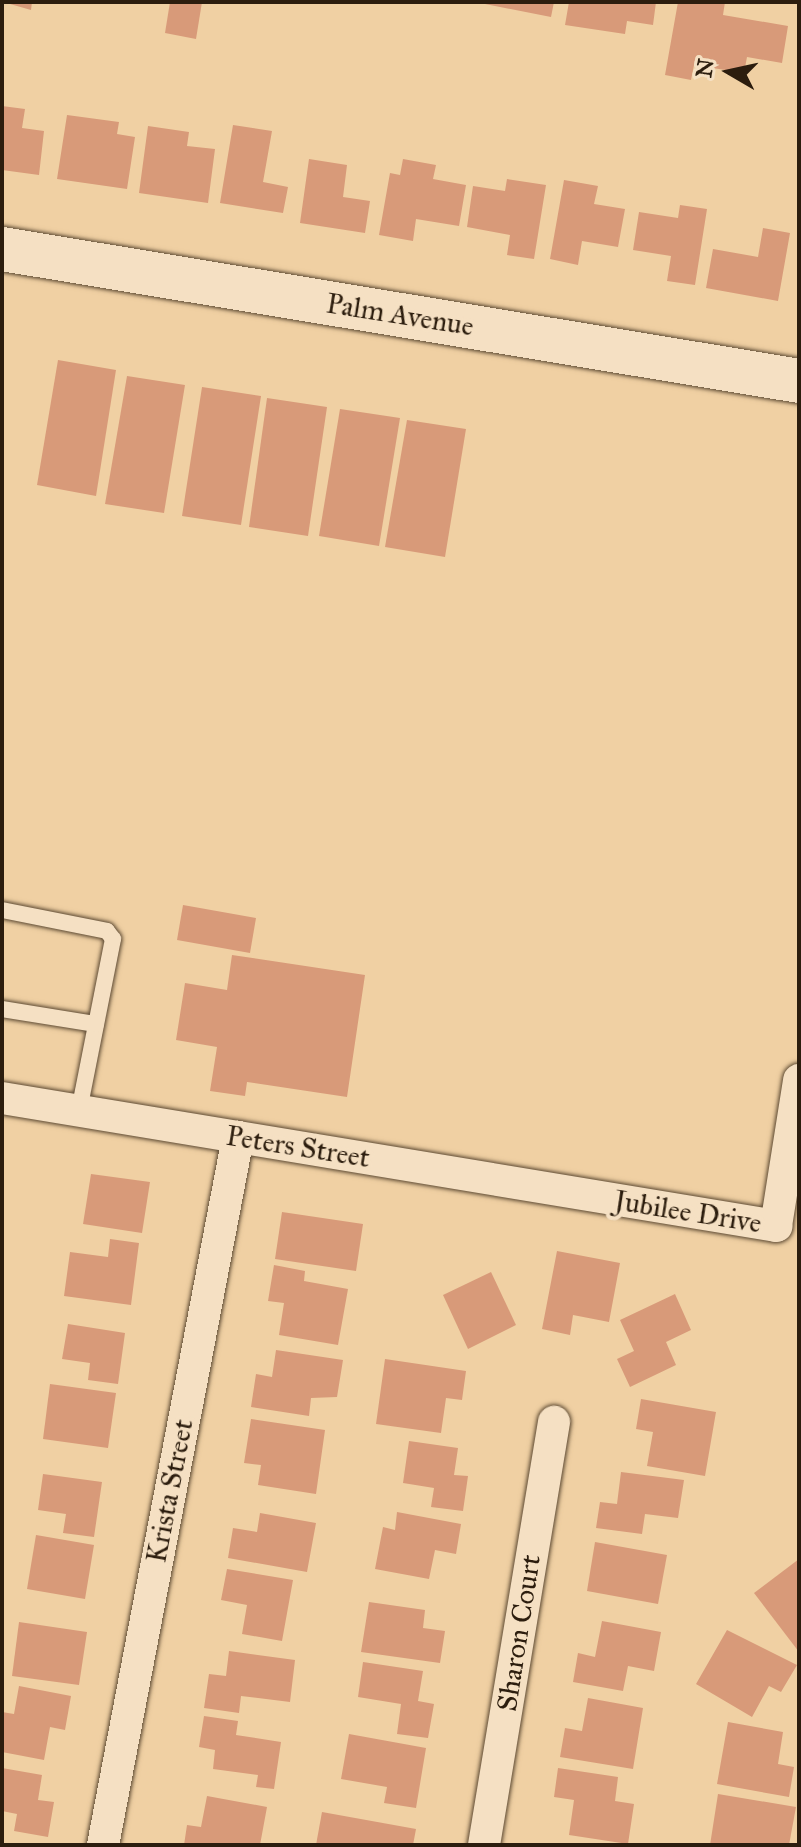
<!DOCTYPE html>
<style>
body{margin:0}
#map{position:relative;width:801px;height:1847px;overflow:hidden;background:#f0d0a3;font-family:"IM FELL Great Primer",serif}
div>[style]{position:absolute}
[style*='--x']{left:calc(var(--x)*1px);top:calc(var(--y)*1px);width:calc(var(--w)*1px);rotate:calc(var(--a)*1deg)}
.building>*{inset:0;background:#d89a79}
.roads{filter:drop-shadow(0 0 2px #5d4a33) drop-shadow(0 0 2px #5d4a33)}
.service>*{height:16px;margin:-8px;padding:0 8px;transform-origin:8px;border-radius:8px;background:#f5e0c3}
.minor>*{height:32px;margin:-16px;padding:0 16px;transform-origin:16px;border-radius:16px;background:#f5e0c3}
.secondary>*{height:44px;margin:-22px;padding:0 22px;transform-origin:22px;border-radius:22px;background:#f5e0c3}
span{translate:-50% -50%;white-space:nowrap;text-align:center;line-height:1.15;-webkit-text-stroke:8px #f5e0c3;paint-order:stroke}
.street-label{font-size:28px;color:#2c1d0e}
.frame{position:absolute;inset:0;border:4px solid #2c1d0e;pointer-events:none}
.north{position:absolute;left:689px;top:32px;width:80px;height:80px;-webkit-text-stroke:6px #f5e0c3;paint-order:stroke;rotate:279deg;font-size:22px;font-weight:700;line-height:32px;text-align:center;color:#2c1d0e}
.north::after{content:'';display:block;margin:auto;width:28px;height:36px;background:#2c1d0e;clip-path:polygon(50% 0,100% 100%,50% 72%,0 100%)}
</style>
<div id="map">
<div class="building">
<div style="clip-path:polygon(3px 2px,32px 2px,31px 10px)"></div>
<div style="clip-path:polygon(170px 2px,202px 2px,196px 39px,165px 33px)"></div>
<div style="clip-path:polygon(475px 2px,554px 2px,551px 17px)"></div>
<div style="clip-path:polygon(569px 2px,656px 2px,653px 25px,627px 21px,625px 34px,565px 25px)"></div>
<div style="clip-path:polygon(678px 2px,725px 2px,723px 15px,788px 26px,782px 63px,747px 57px,744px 73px,694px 65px,691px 80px,665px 75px)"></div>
<div style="clip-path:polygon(2px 106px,25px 109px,22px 128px,44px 131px,39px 175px,2px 170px)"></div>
<div style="clip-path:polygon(67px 115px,119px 122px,117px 134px,135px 137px,127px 189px,57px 179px)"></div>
<div style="clip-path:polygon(233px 125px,272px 131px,263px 182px,288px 187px,283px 213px,220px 203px)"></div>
<div style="clip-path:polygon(148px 126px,189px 132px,187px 146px,215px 149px,208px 203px,139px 193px)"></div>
<div style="clip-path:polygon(309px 159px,347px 165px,343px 197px,370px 201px,365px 233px,300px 223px)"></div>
<div style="clip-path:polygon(403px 159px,436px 165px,433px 179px,466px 185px,459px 226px,416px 219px,413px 241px,379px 235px,390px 173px,400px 175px)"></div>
<div style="clip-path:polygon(507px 179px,546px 185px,534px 259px,507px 255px,510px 235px,467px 227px,473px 186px,505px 191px)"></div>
<div style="clip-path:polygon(564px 180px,598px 186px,594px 204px,625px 209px,618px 247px,582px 241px,578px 265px,550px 259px)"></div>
<div style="clip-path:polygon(680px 205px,707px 209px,695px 285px,667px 281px,671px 256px,633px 250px,639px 212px,678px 218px)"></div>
<div style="clip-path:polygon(763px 228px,790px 233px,778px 301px,706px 288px,713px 249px,758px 257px)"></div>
<div style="clip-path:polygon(58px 360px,116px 370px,96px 496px,37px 485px)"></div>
<div style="clip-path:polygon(127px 376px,185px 385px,164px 513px,105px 504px)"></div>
<div style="clip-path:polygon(202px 387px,261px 396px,241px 525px,182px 516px)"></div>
<div style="clip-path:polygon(267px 398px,327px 407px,308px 536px,249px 527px)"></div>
<div style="clip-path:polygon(340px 409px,400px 418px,379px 546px,319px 536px)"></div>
<div style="clip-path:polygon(407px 420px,466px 429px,445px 557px,385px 547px)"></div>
<div style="clip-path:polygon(183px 905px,256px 918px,250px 953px,177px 940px)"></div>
<div style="clip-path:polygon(232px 955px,365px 975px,347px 1097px,247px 1082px,245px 1096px,210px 1091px,217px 1047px,176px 1040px,185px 983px,227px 990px)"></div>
<div style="clip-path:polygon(91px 1174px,150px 1182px,142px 1233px,83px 1224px)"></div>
<div style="clip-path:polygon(282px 1212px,363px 1224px,356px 1271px,275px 1259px)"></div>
<div style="clip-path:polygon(110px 1239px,139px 1243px,131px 1305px,64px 1296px,70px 1252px,108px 1257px)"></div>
<div style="clip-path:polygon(557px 1251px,620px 1263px,609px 1322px,573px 1315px,570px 1335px,542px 1329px)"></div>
<div style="clip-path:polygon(274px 1265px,305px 1271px,304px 1281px,348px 1289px,338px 1345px,279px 1335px,284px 1303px,268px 1301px)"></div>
<div style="clip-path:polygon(491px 1272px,516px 1325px,468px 1349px,443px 1295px)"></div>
<div style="clip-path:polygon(675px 1294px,691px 1330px,666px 1342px,676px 1365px,630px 1387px,617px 1359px,634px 1351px,620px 1320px)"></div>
<div style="clip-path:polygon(68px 1324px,125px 1333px,118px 1384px,88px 1380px,90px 1363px,62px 1359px)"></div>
<div style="clip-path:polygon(276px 1350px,343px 1360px,337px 1397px,311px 1398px,309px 1416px,251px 1407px,256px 1374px,272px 1377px)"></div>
<div style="clip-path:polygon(385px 1359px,466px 1371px,462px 1400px,446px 1398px,441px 1433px,376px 1424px)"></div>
<div style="clip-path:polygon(50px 1384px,116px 1393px,108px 1448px,43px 1439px)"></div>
<div style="clip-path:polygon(641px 1399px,716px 1412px,705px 1476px,647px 1466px,653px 1432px,636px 1429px)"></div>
<div style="clip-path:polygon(251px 1419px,325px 1430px,316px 1494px,258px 1485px,261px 1465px,244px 1463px)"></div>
<div style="clip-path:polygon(409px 1441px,458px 1448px,454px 1475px,468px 1476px,463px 1511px,431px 1507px,434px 1488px,403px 1483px)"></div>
<div style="clip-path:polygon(621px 1472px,684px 1480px,678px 1518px,645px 1514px,642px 1534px,596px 1528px,600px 1502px,617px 1504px)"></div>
<div style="clip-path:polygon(43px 1474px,102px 1482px,94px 1537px,63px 1533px,66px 1514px,38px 1510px)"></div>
<div style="clip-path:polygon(397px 1512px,461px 1524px,456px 1554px,435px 1550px,429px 1579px,375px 1569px,383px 1527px,395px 1530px)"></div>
<div style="clip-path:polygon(260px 1513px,316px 1523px,307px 1572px,228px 1558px,233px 1528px,257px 1532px)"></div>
<div style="clip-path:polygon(36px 1535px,94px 1545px,85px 1599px,27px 1589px)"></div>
<div style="clip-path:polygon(595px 1542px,667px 1555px,658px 1604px,587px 1591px)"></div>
<div style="clip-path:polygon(799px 1559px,799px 1652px,754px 1593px)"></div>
<div style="clip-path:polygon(227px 1569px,293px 1580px,282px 1641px,242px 1634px,247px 1605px,221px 1600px)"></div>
<div style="clip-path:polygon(369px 1602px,425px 1610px,423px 1628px,445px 1631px,440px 1663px,361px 1652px)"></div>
<div style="clip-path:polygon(602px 1621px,661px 1632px,654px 1671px,628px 1666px,623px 1691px,573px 1682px,578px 1653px,595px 1657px)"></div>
<div style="clip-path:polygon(19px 1622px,87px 1632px,79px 1685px,12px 1676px)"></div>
<div style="clip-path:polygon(727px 1630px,797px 1665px,781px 1692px,769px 1686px,752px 1717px,696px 1684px)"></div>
<div style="clip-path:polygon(229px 1651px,295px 1660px,290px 1702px,241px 1696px,239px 1713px,204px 1708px,209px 1674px,226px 1676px)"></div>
<div style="clip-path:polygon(363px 1662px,423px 1671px,418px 1701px,434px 1704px,428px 1738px,397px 1734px,401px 1704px,358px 1697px)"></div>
<div style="clip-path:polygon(19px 1686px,71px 1696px,65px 1730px,50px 1727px,44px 1760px,2px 1752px,2px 1712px,14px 1714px)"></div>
<div style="clip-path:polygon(588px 1698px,643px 1708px,633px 1769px,560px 1757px,565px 1728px,582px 1731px)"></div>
<div style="clip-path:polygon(204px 1716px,238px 1721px,236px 1735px,281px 1742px,274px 1789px,256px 1787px,258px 1775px,213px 1769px,215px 1750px,199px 1747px)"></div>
<div style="clip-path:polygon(728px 1722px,783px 1732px,778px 1764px,794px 1767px,789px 1797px,717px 1784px)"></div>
<div style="clip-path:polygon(349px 1734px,426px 1748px,416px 1808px,384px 1803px,387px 1787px,341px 1779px)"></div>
<div style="clip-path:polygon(2px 1768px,42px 1775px,38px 1800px,54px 1802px,48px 1837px,14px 1831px,17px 1814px,2px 1811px)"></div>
<div style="clip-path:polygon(558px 1768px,618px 1777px,615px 1801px,634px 1804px,628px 1844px,569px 1835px,574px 1800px,554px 1797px)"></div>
<div style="clip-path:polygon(718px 1794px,796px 1807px,789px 1845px,710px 1845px)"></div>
<div style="clip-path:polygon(207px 1796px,267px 1807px,260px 1845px,184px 1845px,187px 1825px,201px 1827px)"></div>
<div style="clip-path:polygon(322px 1812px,416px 1829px,413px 1845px,316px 1845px)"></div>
</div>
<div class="roads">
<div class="service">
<div style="--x:2;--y:910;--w:107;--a:11.3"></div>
<div style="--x:107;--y:931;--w:10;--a:53"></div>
<div style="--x:113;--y:939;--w:175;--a:101.2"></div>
<div style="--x:2;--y:1009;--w:95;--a:9.1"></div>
</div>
<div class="minor">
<div style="--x:2;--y:1098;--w:785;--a:9.39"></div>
<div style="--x:776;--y:1226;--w:148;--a:-81"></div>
<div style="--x:103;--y:1845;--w:721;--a:-79.2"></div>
<div style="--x:484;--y:1845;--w:429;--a:-80.6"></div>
</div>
<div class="secondary">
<div style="--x:2;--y:249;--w:808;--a:9.4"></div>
</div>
</div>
<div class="street-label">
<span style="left:400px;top:315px;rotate:9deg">Palm Avenue</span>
<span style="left:298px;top:1147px;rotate:9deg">Peters Street</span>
<span style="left:688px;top:1212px;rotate:9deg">Jubilee Drive</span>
<span style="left:170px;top:1491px;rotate:-79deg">Krista Street</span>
<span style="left:519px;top:1633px;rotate:-81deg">Sharon Court</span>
</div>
<div class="frame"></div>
<div class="north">N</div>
</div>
